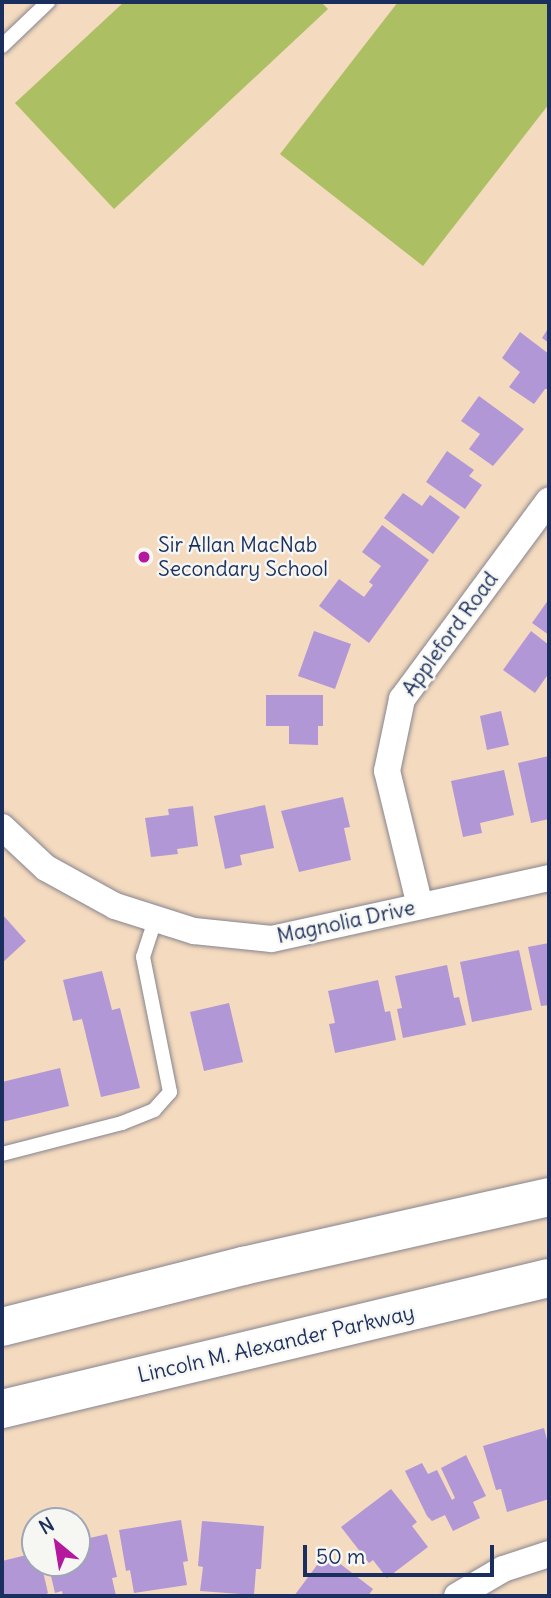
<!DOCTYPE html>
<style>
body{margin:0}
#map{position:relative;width:551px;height:1598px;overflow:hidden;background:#f4dabe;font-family:Delius,sans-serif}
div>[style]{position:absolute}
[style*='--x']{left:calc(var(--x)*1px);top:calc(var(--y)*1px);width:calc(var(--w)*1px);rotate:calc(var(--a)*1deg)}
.green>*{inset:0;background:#acbf62}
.building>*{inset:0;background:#b297d6}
.roads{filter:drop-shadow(0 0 2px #88848e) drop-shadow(0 0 2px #88848e)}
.service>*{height:14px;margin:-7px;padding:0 7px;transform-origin:7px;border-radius:7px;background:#fff}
.minor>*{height:26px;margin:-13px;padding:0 13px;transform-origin:13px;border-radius:13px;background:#fff}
.motorway>*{height:38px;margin:-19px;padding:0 19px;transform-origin:19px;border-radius:19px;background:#fff}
.dots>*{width:19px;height:19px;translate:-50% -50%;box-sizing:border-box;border:4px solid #f6f6f2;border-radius:50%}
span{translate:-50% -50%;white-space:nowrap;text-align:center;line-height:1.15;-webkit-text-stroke:5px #f6f6f2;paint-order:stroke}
.poi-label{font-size:21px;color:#1b2f5e}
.left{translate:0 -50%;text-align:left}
.street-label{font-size:21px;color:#1b2f5e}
.frame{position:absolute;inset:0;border:4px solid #1b2f5e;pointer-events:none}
.north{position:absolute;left:21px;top:1507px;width:70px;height:70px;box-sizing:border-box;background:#f6f6f2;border:2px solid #9ea6b7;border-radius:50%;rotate:330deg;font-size:19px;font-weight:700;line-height:28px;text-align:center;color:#1b2f5e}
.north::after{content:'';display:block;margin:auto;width:24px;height:32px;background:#b5179e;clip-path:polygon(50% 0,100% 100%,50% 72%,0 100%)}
.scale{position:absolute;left:303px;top:1545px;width:191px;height:32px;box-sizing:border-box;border:4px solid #1b2f5e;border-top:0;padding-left:9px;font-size:21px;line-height:24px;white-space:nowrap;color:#1b2f5e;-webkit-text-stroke:5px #f6f6f2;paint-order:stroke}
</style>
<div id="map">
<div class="green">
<div style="clip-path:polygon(124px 2px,321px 2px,328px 9px,114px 209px,15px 103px)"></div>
<div style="clip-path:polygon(398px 2px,549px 2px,549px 104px,423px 266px,280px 154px)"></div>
</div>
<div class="building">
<div style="clip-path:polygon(549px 327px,549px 343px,542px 338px)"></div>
<div style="clip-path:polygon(520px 332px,549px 354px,549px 389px,545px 389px,534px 404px,509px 387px,520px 372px,502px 358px)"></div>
<div style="clip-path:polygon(479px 396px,524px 429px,493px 466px,469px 449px,480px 434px,461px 421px)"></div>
<div style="clip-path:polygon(447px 451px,474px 470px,469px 476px,482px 485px,465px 509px,426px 482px)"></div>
<div style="clip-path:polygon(403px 493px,422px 506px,430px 495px,460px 517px,433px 554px,384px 518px)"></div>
<div style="clip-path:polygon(382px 525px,429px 560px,369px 643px,319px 606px,339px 579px,364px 597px,373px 585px,369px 582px,381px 566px,362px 552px)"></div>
<div style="clip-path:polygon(549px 599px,549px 635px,532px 623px)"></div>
<div style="clip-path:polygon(314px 631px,351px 644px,335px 689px,298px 676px)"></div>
<div style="clip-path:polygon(531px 631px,549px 645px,549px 673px,535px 693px,503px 670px)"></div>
<div style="clip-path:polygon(266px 695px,323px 695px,323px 726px,318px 726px,318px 745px,289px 744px,289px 726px,266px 726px)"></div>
<div style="clip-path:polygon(501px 711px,509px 745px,487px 750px,480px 716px)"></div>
<div style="clip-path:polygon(549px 756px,549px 819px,531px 823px,518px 763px)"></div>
<div style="clip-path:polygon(504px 770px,514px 815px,480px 823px,482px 833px,463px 837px,451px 781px)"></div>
<div style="clip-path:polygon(343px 797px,350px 827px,344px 828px,351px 860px,299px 872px,281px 811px)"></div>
<div style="clip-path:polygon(265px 805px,274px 848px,240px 855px,242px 865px,225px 869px,214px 816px)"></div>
<div style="clip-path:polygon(193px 806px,198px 846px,177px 849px,178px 854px,151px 857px,145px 818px,169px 815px,168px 809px)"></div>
<div style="clip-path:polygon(2px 914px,26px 941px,2px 963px)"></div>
<div style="clip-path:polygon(549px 943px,549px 1005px,541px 1006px,528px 947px)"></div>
<div style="clip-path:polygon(519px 950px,532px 1010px,472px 1022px,460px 962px)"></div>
<div style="clip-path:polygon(447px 965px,454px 998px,459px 997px,466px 1025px,403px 1038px,397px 1009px,402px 1008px,395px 976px)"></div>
<div style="clip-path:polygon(102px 971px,112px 1010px,120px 1008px,140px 1088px,101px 1097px,82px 1019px,73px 1021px,63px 980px)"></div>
<div style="clip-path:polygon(378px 980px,385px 1012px,390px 1011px,396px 1040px,335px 1053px,329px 1024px,335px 1023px,328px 991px)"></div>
<div style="clip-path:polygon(229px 1003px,243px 1062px,204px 1071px,190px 1012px)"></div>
<div style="clip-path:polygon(60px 1068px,69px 1106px,2px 1122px,2px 1082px)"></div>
<div style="clip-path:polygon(544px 1428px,549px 1448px,549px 1499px,507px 1512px,501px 1489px,496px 1490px,483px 1446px)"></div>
<div style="clip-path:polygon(466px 1455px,486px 1496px,473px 1502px,480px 1518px,453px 1531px,445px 1515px,432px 1521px,427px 1516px,405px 1471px,422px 1463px,428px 1474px,437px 1470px,452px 1500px,455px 1498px,441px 1468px)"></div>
<div style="clip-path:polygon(391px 1489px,417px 1522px,412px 1526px,428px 1547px,387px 1578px,373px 1560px,369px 1563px,341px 1527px)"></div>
<div style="clip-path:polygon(181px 1520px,188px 1561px,183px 1562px,187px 1585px,134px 1593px,130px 1570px,126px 1571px,119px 1530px)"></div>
<div style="clip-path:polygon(202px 1521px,264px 1526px,261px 1569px,256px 1569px,254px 1595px,200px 1591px,203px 1567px,198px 1566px)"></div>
<div style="clip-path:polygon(107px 1534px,117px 1577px,112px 1578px,116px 1596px,63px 1596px,62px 1591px,55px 1593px,48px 1563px,77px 1563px,77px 1541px)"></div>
<div style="clip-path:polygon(35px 1553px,35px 1563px,41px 1563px,48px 1593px,43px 1596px,2px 1596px,2px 1561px)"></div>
<div style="clip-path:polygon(326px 1553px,373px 1589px,368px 1596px,294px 1596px)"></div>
</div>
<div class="roads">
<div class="service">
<div style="--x:2;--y:46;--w:64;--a:-43.7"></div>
<div style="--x:2;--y:1154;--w:124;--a:-14.5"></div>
<div style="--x:122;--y:1123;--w:35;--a:-22"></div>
<div style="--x:154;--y:1110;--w:24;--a:-48"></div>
<div style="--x:170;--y:1092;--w:138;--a:-101.3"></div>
<div style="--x:143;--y:957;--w:40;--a:-72"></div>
</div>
<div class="minor">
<div style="--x:2;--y:827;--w:60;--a:43"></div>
<div style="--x:46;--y:868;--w:79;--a:28.8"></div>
<div style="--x:115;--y:906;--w:83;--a:17.6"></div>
<div style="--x:194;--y:931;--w:78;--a:5.9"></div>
<div style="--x:272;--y:939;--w:284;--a:-12.4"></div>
<div style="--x:420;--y:906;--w:139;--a:-103.7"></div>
<div style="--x:387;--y:771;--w:74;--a:-78.2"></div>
<div style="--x:402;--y:699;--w:247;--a:-53.5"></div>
<div style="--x:457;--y:1596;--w:53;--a:-30.4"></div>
<div style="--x:503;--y:1569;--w:48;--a:-18.1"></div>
</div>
<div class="motorway">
<div style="--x:2;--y:1327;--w:249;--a:-14.2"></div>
<div style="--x:243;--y:1266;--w:314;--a:-12.7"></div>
<div style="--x:2;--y:1409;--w:562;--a:-13.47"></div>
</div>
</div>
<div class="dots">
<div style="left:144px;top:557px;background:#b5179e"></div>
</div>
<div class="poi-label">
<span class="left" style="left:158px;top:557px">Sir Allan MacNab<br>Secondary School</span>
</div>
<div class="street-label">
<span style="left:450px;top:634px;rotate:-54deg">Appleford Road</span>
<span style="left:346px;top:922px;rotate:-12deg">Magnolia Drive</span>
<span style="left:276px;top:1344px;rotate:-13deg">Lincoln M. Alexander Parkway</span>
</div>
<div class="frame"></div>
<div class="north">N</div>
<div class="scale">50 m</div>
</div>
